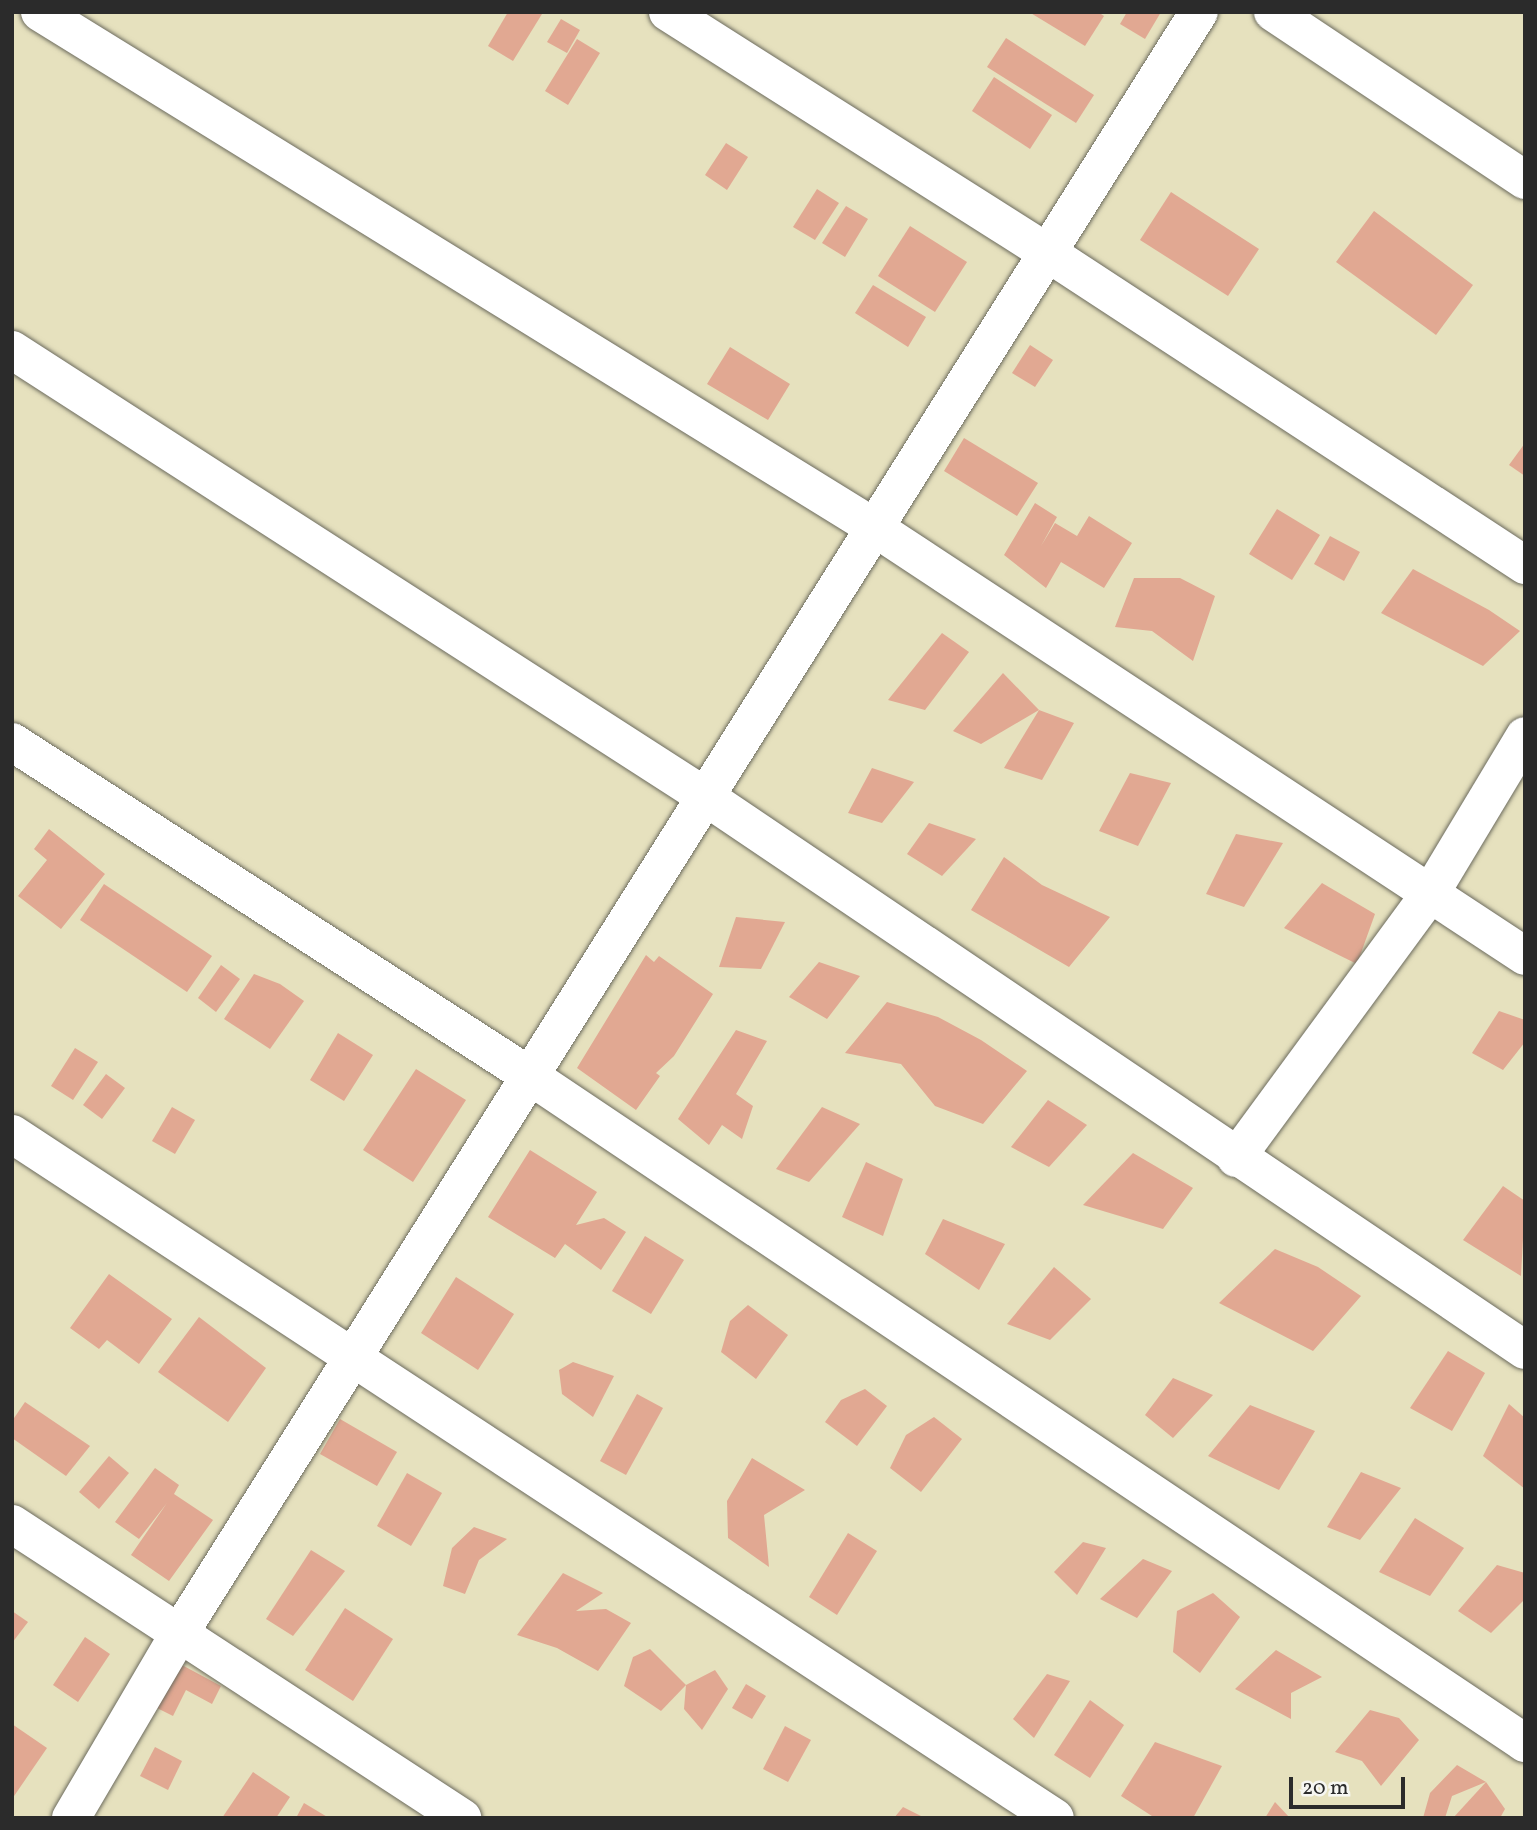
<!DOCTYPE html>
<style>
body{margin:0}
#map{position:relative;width:1537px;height:1830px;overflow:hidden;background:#e6e1be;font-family:Vollkorn,serif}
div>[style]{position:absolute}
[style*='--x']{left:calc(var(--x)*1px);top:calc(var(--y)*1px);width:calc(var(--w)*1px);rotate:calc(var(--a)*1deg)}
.building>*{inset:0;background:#e1a892}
.roads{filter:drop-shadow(0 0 2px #6c6b5e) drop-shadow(0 0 2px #6c6b5e)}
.minor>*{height:38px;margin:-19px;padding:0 19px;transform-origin:19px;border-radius:19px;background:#fff}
span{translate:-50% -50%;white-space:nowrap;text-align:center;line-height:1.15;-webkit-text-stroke:7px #f6f6f2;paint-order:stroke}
.frame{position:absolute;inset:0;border:14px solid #2b2b2b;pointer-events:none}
.scale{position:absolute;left:1289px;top:1777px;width:116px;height:32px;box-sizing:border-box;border:4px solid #2b2b2b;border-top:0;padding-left:9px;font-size:21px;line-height:24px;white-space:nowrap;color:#2b2b2b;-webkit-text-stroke:5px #f6f6f2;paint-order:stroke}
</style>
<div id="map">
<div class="building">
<div style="clip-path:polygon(508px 12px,542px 14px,513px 61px,488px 46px)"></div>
<div style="clip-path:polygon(1029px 12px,1098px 12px,1104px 16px,1085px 46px)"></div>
<div style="clip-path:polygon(1127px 12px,1161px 12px,1145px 39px,1120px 24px)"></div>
<div style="clip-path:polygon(561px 19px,580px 30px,567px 53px,547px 42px)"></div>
<div style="clip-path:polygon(1006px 38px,1094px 95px,1076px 123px,987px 67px)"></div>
<div style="clip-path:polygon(577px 39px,600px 53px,568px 105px,545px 91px)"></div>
<div style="clip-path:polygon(994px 77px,1052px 115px,1030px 149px,972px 111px)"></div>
<div style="clip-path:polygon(726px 143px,748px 157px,727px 190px,705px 175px)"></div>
<div style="clip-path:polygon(817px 189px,839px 203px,815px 240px,793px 227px)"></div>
<div style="clip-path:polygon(1171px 192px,1259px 249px,1228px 296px,1140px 240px)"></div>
<div style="clip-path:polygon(846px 206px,868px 219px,845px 257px,822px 243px)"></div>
<div style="clip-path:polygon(1374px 211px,1473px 285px,1436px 335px,1336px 262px)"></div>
<div style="clip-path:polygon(910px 226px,967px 262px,935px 312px,878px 276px)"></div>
<div style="clip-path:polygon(873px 285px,926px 317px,908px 347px,855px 313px)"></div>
<div style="clip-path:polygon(1030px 345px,1053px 360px,1035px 387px,1012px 373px)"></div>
<div style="clip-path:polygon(730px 347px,790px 384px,768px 420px,707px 384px)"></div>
<div style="clip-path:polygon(964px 438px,1038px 483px,1017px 516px,944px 471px)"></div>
<div style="clip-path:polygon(1525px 443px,1525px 476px,1509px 465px)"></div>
<div style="clip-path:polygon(1035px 503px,1057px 517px,1041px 546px,1055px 523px,1077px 536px,1089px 516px,1132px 543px,1104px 588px,1061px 562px,1046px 588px,1004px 555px)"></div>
<div style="clip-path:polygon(1277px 509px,1320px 535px,1292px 580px,1249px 554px)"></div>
<div style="clip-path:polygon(1330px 536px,1360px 552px,1344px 581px,1314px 564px)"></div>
<div style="clip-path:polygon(1413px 569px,1489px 610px,1520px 631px,1483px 666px,1381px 613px)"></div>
<div style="clip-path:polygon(1134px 578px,1180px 578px,1215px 596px,1193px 661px,1152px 631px,1115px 627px)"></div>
<div style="clip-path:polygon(942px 633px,969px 652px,925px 710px,888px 700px)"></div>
<div style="clip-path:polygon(1003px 673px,1039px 710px,981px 744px,953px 731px)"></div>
<div style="clip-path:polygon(1039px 710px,1074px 723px,1042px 780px,1004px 768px)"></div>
<div style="clip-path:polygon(872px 768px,914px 782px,882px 823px,848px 813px)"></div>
<div style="clip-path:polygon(1130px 773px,1171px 783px,1138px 846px,1099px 831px)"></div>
<div style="clip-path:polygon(929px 823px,976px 839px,942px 876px,907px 854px)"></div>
<div style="clip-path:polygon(49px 829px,105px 874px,61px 929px,18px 896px,47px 860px,34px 849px)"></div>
<div style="clip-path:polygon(1236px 834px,1283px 843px,1244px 907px,1206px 894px)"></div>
<div style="clip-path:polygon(1004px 857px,1042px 885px,1110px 917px,1069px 967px,971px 910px)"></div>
<div style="clip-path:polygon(1322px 883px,1375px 914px,1357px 964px,1284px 928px)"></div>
<div style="clip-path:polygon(104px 884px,212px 956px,187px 992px,80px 920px)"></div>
<div style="clip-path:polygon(736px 917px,785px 922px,761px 969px,719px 967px)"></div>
<div style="clip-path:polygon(646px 955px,654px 962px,659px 956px,713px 994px,674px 1056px,656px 1073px,660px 1076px,636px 1110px,577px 1068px)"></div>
<div style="clip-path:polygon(819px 962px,860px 976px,827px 1019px,789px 997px)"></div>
<div style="clip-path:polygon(221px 965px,240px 979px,216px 1012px,198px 998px)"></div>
<div style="clip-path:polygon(254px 974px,280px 984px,304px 1001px,270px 1049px,224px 1019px)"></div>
<div style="clip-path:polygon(887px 1002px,938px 1017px,981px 1040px,1027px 1071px,983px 1124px,935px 1106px,901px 1064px,845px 1053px)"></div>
<div style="clip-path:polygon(1499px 1011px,1525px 1020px,1525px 1042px,1503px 1070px,1472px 1053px)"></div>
<div style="clip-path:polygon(736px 1030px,767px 1041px,736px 1094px,753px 1106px,742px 1139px,722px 1125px,709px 1145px,678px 1119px)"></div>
<div style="clip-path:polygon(338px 1033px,373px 1055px,344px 1101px,310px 1080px)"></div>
<div style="clip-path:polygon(75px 1048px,98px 1062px,73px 1100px,51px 1086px)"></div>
<div style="clip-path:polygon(416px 1069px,466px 1100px,413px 1182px,363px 1150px)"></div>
<div style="clip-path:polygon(106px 1074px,125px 1088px,102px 1119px,83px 1105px)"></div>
<div style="clip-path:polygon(1048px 1100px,1087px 1125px,1049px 1167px,1011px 1147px)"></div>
<div style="clip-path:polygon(172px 1107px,195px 1120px,175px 1154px,152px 1141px)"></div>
<div style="clip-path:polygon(822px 1107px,860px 1124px,809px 1182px,776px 1169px)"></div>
<div style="clip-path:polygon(530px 1150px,597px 1192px,576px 1225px,604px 1218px,626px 1232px,601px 1270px,565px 1244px,555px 1258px,488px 1217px)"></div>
<div style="clip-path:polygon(1133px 1153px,1193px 1188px,1163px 1229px,1083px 1205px)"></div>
<div style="clip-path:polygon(866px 1162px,903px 1179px,883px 1236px,842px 1217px)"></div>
<div style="clip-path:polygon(1503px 1186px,1525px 1201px,1521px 1276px,1463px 1240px)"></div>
<div style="clip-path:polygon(943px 1219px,1005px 1244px,979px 1290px,925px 1254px)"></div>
<div style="clip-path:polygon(645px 1236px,684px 1260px,651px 1314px,612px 1291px)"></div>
<div style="clip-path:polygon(1275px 1249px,1318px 1267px,1361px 1296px,1313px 1351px,1219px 1303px)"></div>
<div style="clip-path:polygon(1054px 1267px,1091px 1299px,1050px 1340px,1007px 1324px)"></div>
<div style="clip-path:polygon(109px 1274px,172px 1319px,139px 1364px,107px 1340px,99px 1349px,70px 1328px)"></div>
<div style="clip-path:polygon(456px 1277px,514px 1314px,478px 1370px,421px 1333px)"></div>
<div style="clip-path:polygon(748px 1305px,788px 1335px,756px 1379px,721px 1352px,730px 1321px)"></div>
<div style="clip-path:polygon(199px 1317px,266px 1368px,228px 1422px,158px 1372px)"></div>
<div style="clip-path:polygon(1448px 1351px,1485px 1373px,1452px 1431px,1410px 1408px)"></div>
<div style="clip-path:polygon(573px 1362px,614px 1376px,593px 1417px,562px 1394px,559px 1370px)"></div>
<div style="clip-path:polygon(1173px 1378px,1213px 1395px,1173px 1438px,1145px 1415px)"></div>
<div style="clip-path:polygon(865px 1389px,887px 1406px,857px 1446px,825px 1422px,841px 1400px)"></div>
<div style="clip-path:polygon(637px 1394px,663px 1408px,626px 1475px,600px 1461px)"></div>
<div style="clip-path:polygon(25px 1402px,90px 1446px,66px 1476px,12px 1438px,12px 1421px)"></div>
<div style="clip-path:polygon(1509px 1404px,1525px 1418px,1525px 1489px,1483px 1456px)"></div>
<div style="clip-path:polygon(1250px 1405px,1315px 1431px,1279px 1490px,1208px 1456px)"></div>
<div style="clip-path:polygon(934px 1417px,962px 1439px,921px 1492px,890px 1468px,906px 1435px)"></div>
<div style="clip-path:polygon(340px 1419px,397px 1452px,377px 1486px,320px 1454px)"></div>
<div style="clip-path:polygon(109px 1456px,129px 1473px,99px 1509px,79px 1492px)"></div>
<div style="clip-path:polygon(752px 1458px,805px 1490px,764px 1515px,769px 1567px,728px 1538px,727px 1501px)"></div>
<div style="clip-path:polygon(155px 1468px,179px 1485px,174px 1494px,213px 1520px,169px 1581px,131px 1555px,167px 1503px,139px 1539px,115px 1522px)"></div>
<div style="clip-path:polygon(1361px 1472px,1401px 1488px,1360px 1540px,1327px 1527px)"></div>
<div style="clip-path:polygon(407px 1473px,442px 1493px,411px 1546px,377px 1526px)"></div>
<div style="clip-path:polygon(1415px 1518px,1464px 1548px,1430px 1596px,1379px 1572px)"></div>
<div style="clip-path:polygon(474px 1527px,507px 1539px,479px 1560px,465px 1594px,443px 1586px,452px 1548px)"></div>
<div style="clip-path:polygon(848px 1533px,877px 1551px,837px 1615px,809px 1597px)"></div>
<div style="clip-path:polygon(1083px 1542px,1106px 1548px,1077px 1595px,1054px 1572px)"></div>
<div style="clip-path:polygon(311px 1550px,345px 1571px,293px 1636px,266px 1619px)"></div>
<div style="clip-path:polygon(1143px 1559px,1172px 1571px,1137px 1618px,1100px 1599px)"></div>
<div style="clip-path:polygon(1497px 1565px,1525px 1573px,1525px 1599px,1491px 1633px,1458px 1611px)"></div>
<div style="clip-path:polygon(563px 1573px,603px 1593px,576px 1611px,606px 1609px,631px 1623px,598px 1671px,557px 1648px,517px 1635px)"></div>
<div style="clip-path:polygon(1213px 1593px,1240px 1617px,1200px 1673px,1173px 1652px,1177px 1611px)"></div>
<div style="clip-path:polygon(345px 1608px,393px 1639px,353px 1701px,305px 1670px)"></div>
<div style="clip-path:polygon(12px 1611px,28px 1622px,12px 1643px)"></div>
<div style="clip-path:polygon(85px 1637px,110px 1654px,78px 1702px,53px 1685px)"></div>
<div style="clip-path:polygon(650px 1649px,686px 1685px,661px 1711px,624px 1686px,633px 1657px)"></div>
<div style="clip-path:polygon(1276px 1650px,1322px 1677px,1291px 1693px,1291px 1719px,1235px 1689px)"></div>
<div style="clip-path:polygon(180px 1664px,221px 1686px,212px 1704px,186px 1690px,173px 1716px,157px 1708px)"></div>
<div style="clip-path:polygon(715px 1670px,728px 1689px,702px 1730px,684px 1709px,686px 1685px)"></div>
<div style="clip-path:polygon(1047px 1674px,1070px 1681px,1034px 1738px,1013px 1719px)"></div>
<div style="clip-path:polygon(746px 1684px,766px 1696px,752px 1719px,732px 1708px)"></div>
<div style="clip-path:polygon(1090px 1700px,1124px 1725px,1090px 1778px,1054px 1755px)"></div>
<div style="clip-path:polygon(1370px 1710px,1399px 1718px,1419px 1740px,1381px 1786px,1362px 1761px,1335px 1752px)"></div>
<div style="clip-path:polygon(12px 1724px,47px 1748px,12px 1799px)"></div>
<div style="clip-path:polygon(785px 1726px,811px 1740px,788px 1782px,763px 1769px)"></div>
<div style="clip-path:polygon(1155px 1742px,1222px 1766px,1193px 1818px,1155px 1818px,1121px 1796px)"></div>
<div style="clip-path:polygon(155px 1747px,182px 1761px,168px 1790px,140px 1776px)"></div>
<div style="clip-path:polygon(1457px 1765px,1486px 1782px,1452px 1796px,1445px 1818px,1423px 1818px,1430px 1793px)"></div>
<div style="clip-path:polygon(253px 1772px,290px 1797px,276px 1818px,222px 1818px)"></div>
<div style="clip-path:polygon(1486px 1782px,1505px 1809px,1500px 1818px,1453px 1818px)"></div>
<div style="clip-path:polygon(1275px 1802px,1290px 1818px,1265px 1818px)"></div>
<div style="clip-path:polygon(304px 1803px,329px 1818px,296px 1818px)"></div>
<div style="clip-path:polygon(903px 1807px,925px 1818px,894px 1818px)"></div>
</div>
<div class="roads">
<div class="minor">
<div style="--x:40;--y:12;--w:982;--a:31.71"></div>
<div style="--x:875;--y:528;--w:778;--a:33.36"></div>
<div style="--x:668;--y:12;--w:450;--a:32.4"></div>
<div style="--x:1048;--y:253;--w:570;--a:33.19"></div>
<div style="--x:1273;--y:12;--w:303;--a:33.7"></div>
<div style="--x:12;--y:350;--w:825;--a:32.79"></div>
<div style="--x:706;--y:797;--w:988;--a:34.03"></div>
<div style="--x:12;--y:742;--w:616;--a:32.81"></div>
<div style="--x:530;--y:1076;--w:1198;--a:33.84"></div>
<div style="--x:12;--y:1134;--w:1247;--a:33.26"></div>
<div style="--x:1236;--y:1158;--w:328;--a:-53.7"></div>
<div style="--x:1430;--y:894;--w:184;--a:-59"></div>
<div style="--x:12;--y:1524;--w:538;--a:33.16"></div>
<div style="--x:71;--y:1818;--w:213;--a:-59.6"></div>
<div style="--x:179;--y:1634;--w:1916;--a:-57.84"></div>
</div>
</div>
<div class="frame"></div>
<div class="scale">20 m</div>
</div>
